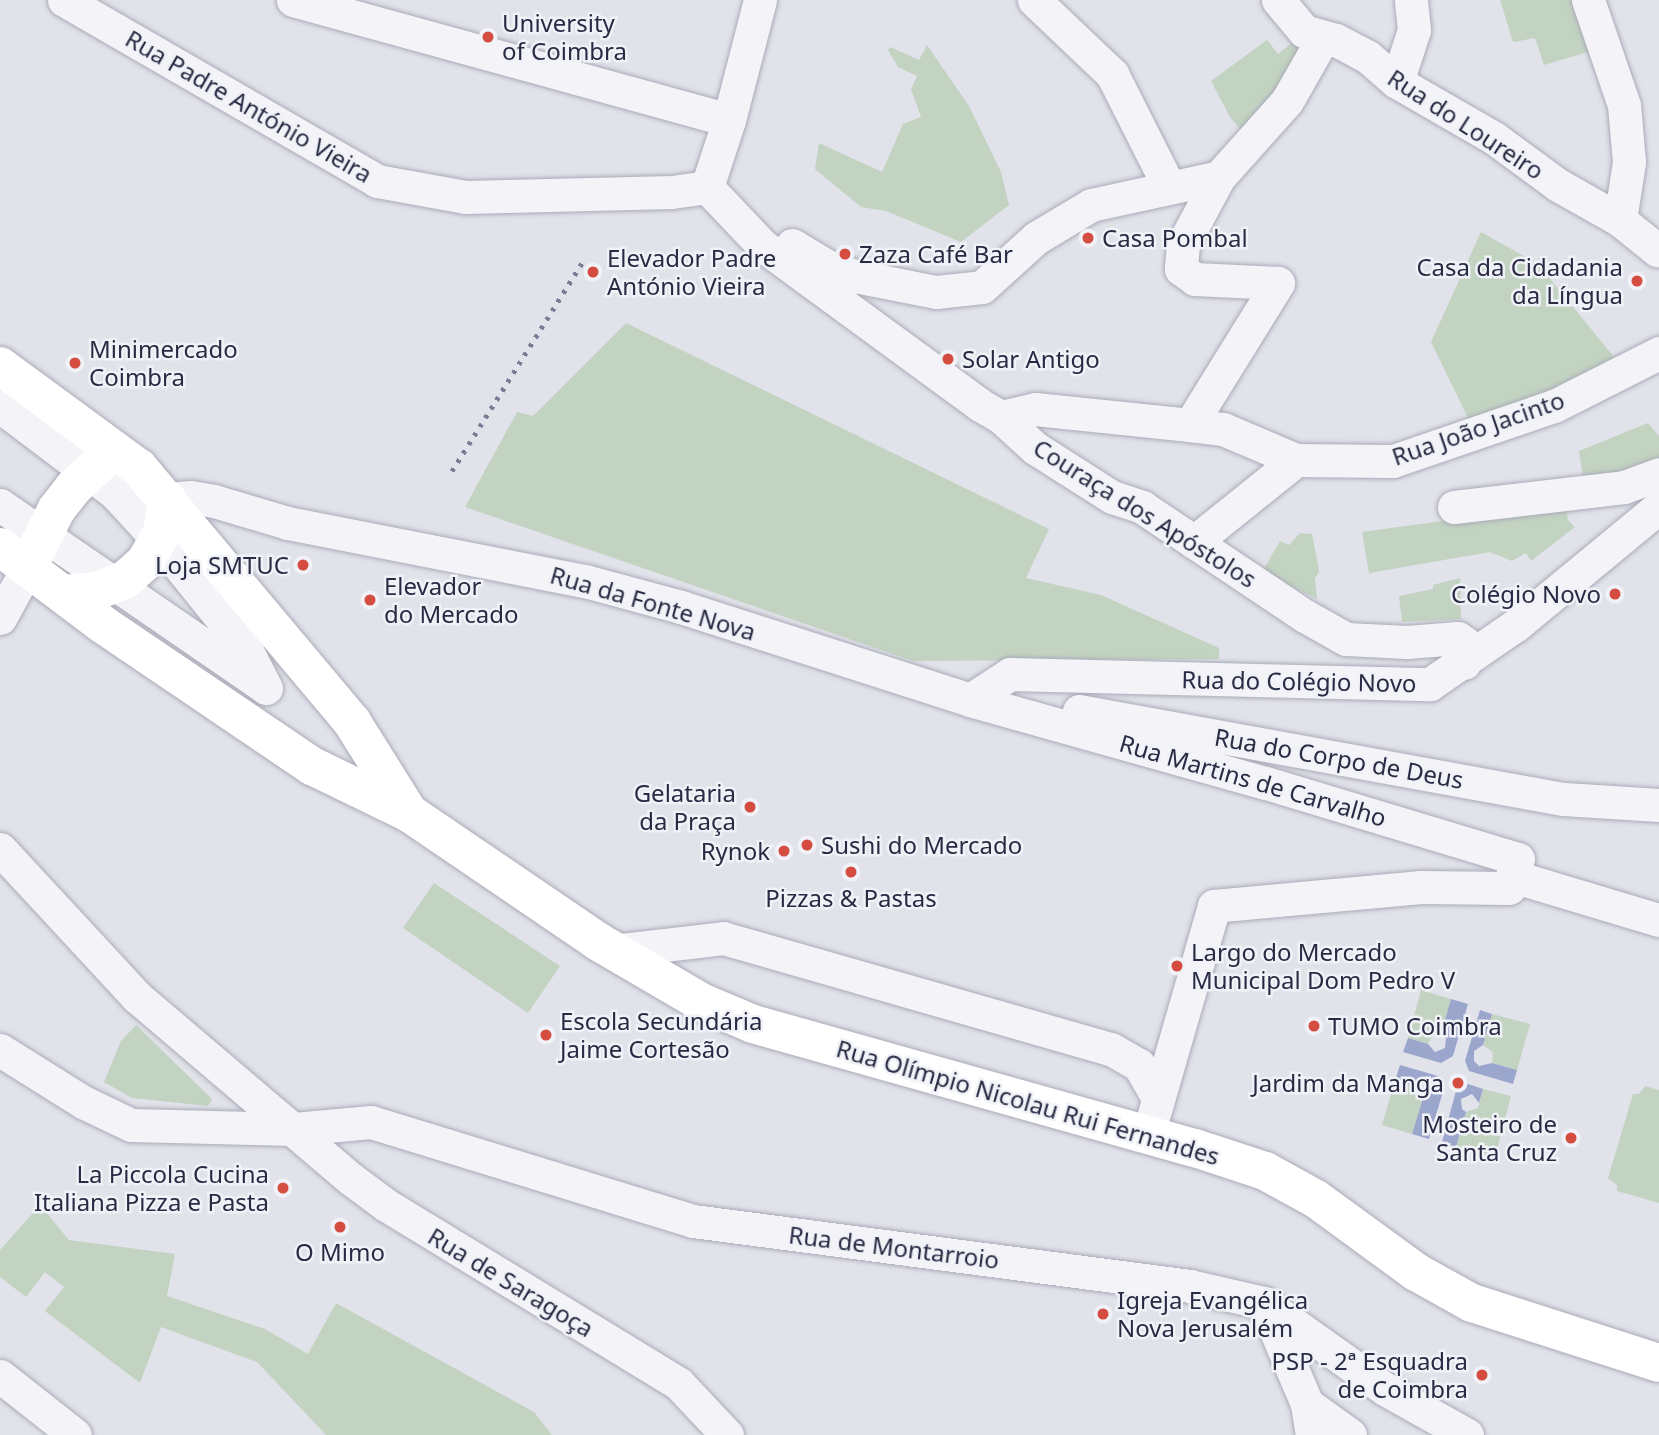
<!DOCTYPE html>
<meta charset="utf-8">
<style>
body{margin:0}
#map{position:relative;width:1659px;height:1435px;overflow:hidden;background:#e1e2ea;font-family:"Noto Sans",sans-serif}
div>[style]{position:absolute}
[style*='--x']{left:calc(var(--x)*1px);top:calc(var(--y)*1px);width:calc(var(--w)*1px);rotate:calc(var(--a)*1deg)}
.green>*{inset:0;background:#c2d4c1}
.water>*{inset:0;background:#9aa6cc}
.roads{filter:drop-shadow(0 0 2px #aaabb8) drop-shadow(0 0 2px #aaabb8)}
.minor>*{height:33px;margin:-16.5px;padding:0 16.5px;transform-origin:16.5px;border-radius:16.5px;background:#f4f4f8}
.major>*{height:38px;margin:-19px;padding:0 19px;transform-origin:19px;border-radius:19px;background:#fff}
.rail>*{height:5px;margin-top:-2.5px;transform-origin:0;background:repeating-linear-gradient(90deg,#797d94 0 3.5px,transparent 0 10.5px)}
.dots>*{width:19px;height:19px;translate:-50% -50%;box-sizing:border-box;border:4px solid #f0f2f7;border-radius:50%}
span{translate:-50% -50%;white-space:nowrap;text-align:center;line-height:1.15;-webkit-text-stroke:5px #f0f2f7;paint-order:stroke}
.poi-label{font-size:24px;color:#282b43}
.left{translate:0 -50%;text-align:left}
.right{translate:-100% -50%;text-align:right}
.street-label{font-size:24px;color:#282b43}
</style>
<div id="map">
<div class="green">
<div style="clip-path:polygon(1500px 0,1579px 0,1595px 50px,1544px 65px,1535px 38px,1513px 42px)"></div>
<div style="clip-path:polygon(1267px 40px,1278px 54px,1294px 41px,1304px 65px,1246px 136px,1230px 117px,1211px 81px)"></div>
<div style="clip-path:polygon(927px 45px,969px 106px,1001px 172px,1009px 205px,961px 242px,886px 211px,861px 207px,815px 169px,819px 143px,882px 172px,903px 124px,921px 117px,911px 89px,917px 76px,898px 67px,888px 50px,890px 47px,919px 60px)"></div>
<div style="clip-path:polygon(1481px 232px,1538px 264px,1614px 357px,1552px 395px,1471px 424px,1431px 342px)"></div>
<div style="clip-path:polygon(626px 323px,1049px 529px,1026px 578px,1101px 595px,1219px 648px,1219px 659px,913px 661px,465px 507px,517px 412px,533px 416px)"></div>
<div style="clip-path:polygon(1648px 423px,1659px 436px,1659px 465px,1584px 484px,1579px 451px)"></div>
<div style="clip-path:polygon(1565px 504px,1568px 520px,1575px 527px,1531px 561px,1526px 553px,1512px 561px,1490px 552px,1369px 573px,1362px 532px)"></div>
<div style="clip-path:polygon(1300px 533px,1312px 534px,1319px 571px,1315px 579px,1317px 599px,1262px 572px,1280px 541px,1289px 545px)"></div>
<div style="clip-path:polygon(1460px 578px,1461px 619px,1402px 622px,1399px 596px,1433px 589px,1433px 585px)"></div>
<div style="clip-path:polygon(434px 883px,560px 966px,528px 1013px,403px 928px)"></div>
<div style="clip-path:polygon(1421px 990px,1451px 999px,1441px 1034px,1433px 1034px,1428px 1044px,1408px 1038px)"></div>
<div style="clip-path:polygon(1492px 1014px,1530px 1024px,1517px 1070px,1492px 1063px,1493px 1052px,1483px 1045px)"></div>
<div style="clip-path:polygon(136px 1025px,212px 1099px,208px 1106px,132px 1098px,104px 1082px,121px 1041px)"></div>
<div style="clip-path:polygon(1395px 1081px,1415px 1086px,1416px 1093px,1423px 1098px,1412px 1134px,1382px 1125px)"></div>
<div style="clip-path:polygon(1645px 1086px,1659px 1090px,1659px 1203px,1617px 1191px,1617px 1185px,1608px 1178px,1633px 1094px,1639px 1094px)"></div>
<div style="clip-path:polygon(1483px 1089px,1511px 1096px,1495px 1157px,1456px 1147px,1466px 1112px,1478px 1108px)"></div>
<div style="clip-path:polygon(40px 1205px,69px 1240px,175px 1254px,167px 1296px,265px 1329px,308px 1354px,336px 1303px,534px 1412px,552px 1435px,326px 1435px,257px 1362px,161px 1327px,140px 1383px,45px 1311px,64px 1287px,45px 1272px,26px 1297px,0 1277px,0 1250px)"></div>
</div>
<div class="water">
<div style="clip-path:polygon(1451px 999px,1468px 1004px,1453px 1056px,1441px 1063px,1403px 1052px,1408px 1038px,1428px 1044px,1435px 1052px,1445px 1048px,1446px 1038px,1441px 1034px)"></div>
<div style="clip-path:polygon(1480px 1010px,1492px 1014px,1483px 1045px,1474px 1051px,1474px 1061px,1479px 1066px,1492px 1063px,1517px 1070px,1513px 1084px,1469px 1071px,1465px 1061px)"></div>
<div style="clip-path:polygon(1400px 1065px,1438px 1076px,1444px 1088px,1429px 1139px,1412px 1134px,1423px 1098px,1433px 1092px,1432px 1082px,1422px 1079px,1415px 1086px,1395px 1081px)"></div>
<div style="clip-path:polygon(1465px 1083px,1483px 1089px,1479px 1103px,1472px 1094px,1461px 1099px,1462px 1109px,1466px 1112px,1456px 1147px,1442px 1142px,1456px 1091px)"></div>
</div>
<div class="roads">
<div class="minor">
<div style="--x:64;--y:0;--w:362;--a:30"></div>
<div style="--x:377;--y:181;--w:90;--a:10.2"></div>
<div style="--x:466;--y:197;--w:206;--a:-1.4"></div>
<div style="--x:672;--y:192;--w:35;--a:-8"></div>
<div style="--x:293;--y:0;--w:452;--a:15.4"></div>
<div style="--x:1034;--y:0;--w:108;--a:43.5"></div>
<div style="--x:1112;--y:74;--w:127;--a:63.2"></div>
<div style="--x:1278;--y:0;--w:40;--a:50"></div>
<div style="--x:1304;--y:31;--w:33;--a:16"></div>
<div style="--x:1336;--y:40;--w:36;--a:28"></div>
<div style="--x:1368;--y:57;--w:38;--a:41"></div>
<div style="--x:1397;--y:82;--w:112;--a:30"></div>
<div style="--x:1494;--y:138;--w:79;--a:36.3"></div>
<div style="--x:1558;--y:185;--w:71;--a:29.4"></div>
<div style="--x:1620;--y:220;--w:48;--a:39"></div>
<div style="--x:1588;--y:0;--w:111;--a:71.1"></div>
<div style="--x:1624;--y:105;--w:57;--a:85"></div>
<div style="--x:1629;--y:162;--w:59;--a:98.8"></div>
<div style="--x:1397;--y:82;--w:55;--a:-71.9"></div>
<div style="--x:1414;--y:30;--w:30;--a:-96"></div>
<div style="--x:1219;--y:177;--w:102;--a:-48.2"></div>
<div style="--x:1287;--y:101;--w:73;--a:-60.3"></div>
<div style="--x:707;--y:187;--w:81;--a:46.5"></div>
<div style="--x:763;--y:246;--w:269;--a:36.2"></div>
<div style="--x:980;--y:405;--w:24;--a:30"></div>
<div style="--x:1001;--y:417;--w:46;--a:42.4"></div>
<div style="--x:1035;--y:448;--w:91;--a:32.5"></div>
<div style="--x:1112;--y:497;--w:32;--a:18"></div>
<div style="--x:1142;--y:507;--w:196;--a:33.8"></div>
<div style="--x:1305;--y:616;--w:47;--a:29.3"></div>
<div style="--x:1346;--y:639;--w:61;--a:2.8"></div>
<div style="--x:1407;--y:642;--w:51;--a:-4.5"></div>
<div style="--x:1458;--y:638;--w:9;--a:36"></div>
<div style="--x:1465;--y:643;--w:10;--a:66"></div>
<div style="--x:1469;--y:652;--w:12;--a:114"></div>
<div style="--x:707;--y:187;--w:71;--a:-71.8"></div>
<div style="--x:729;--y:120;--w:124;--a:-75.5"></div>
<div style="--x:792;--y:245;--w:41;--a:31"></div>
<div style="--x:827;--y:266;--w:30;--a:20"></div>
<div style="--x:855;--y:276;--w:83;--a:11.2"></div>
<div style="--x:936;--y:292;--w:46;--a:-6.2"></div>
<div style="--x:982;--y:287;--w:73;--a:-42.2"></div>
<div style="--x:1036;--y:238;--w:64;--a:-31"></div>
<div style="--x:1091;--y:205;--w:131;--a:-12.3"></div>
<div style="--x:1219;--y:177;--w:76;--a:118.2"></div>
<div style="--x:1183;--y:244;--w:25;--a:95"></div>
<div style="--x:1181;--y:269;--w:17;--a:36"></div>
<div style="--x:1195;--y:279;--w:83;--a:2.8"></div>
<div style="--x:1278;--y:283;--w:167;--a:121.8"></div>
<div style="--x:0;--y:406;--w:144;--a:37.1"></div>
<div style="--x:115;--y:493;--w:65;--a:47.5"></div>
<div style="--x:159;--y:541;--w:139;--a:51.1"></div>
<div style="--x:246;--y:649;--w:44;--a:62.9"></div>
<div style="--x:1001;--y:417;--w:35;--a:-13"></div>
<div style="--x:1035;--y:409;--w:156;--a:5.9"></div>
<div style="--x:1190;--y:425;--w:33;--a:7"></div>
<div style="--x:1223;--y:429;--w:79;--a:23"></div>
<div style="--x:1296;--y:460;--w:97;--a:0.6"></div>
<div style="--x:1393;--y:461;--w:170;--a:-18.9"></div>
<div style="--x:1554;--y:406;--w:118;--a:-26.8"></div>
<div style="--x:167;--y:499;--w:24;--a:-5"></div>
<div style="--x:191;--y:497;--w:23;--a:10"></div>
<div style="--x:214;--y:501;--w:77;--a:16.6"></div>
<div style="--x:288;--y:523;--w:303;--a:11.1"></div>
<div style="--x:585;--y:581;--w:99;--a:15.2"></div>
<div style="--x:681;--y:607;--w:304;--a:17.8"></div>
<div style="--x:970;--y:700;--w:307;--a:15.7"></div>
<div style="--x:1266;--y:783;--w:263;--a:16.8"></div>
<div style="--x:1518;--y:859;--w:30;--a:107"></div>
<div style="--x:1509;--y:888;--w:88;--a:-179.3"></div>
<div style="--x:1421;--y:887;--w:208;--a:174.8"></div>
<div style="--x:1214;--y:906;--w:238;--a:106.1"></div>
<div style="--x:0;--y:505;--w:319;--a:34.5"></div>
<div style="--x:1454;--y:507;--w:171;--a:-6.7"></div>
<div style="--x:1624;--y:487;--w:37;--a:-20"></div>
<div style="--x:1194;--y:542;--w:131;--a:-38.8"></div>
<div style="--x:0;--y:618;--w:58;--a:-61.2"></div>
<div style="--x:970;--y:700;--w:48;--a:-33"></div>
<div style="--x:1010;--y:674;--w:420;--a:1.4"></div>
<div style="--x:1430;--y:684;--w:104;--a:-34.5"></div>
<div style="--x:1516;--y:625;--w:185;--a:-39.5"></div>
<div style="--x:1079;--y:711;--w:493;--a:10.3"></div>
<div style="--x:1564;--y:799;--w:95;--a:3.6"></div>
<div style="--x:0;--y:849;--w:202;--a:47.2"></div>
<div style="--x:137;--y:997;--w:281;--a:40.4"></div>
<div style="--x:351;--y:1179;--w:44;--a:36.6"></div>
<div style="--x:386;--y:1205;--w:343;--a:31.4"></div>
<div style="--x:679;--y:1384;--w:70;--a:46.7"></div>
<div style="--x:1512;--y:876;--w:153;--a:16.7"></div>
<div style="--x:613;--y:951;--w:111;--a:-6.7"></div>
<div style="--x:723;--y:938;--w:404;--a:16"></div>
<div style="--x:1111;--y:1049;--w:32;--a:30"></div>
<div style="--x:1139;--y:1065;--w:38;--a:60"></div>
<div style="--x:0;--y:1050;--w:98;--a:32.1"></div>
<div style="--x:83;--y:1102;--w:53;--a:25.6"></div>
<div style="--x:131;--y:1125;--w:163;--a:1.4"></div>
<div style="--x:294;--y:1129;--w:77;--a:-5.2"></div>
<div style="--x:371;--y:1122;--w:337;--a:17.1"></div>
<div style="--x:693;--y:1221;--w:501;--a:7.45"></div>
<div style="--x:1190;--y:1286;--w:76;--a:12.9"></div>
<div style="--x:1264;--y:1303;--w:148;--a:35.4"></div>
<div style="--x:1385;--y:1389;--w:94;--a:29.3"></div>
<div style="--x:1264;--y:1303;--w:110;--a:66.9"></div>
<div style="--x:1307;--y:1404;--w:31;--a:81"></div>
<div style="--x:0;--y:1376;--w:95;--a:38.2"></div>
<div style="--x:1307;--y:1404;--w:53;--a:35.8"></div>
</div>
<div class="major">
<div style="--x:0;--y:366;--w:172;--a:36.3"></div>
<div style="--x:139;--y:468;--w:331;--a:50"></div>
<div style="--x:352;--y:722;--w:107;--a:57.9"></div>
<div style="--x:0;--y:547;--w:128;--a:37"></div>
<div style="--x:102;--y:624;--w:254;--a:34.1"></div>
<div style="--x:312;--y:766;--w:108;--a:25.9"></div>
<div style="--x:409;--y:813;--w:227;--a:34.2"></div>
<div style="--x:597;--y:941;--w:121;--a:30.4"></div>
<div style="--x:701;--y:1002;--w:56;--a:22.9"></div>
<div style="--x:753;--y:1024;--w:459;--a:15.7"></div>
<div style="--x:1195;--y:1148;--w:74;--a:18.2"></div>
<div style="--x:1265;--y:1171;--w:58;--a:28.8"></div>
<div style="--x:1316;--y:1199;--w:124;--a:36.1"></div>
<div style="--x:1416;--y:1272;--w:64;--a:29"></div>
<div style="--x:1472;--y:1303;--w:196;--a:17.8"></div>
<div style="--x:28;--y:567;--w:64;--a:-63.8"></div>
<div style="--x:56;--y:510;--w:28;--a:-52"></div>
<div style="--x:73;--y:488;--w:56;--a:-42.8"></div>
<div style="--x:63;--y:594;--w:34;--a:-5"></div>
<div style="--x:97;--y:591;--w:31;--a:-22"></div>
<div style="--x:126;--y:579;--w:25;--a:-42"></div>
<div style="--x:145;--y:562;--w:34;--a:-60"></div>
<div style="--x:162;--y:532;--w:33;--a:-81"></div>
</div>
</div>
<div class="rail">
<div style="--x:452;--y:471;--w:251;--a:-58"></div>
</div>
<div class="dots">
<div style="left:488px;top:37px;background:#d54c40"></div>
<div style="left:1088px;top:238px;background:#d54c40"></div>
<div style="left:845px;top:254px;background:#d54c40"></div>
<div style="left:593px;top:272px;background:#d54c40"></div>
<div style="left:1637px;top:281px;background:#d54c40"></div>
<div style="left:948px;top:359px;background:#d54c40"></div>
<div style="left:75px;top:363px;background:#d54c40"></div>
<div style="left:303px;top:565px;background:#d54c40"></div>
<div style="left:1615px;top:594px;background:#d54c40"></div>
<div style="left:370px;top:600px;background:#d54c40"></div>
<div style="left:750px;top:807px;background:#d54c40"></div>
<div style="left:807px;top:845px;background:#d54c40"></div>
<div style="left:784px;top:851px;background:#d54c40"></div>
<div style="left:851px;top:872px;background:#d54c40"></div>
<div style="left:1177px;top:966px;background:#d54c40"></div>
<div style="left:1314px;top:1026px;background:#d54c40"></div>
<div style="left:546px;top:1035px;background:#d54c40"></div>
<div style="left:1458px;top:1083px;background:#d54c40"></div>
<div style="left:1571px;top:1138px;background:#d54c40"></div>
<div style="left:283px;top:1188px;background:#d54c40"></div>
<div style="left:340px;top:1227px;background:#d54c40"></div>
<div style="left:1103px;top:1314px;background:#d54c40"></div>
<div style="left:1482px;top:1375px;background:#d54c40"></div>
</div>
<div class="poi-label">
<span class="left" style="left:502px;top:37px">University<br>of Coimbra</span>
<span class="left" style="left:1102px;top:238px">Casa Pombal</span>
<span class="left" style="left:859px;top:254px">Zaza Café Bar</span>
<span class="left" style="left:607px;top:272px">Elevador Padre<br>António Vieira</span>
<span class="right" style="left:1623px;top:281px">Casa da Cidadania<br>da Língua</span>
<span class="left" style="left:89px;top:363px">Minimercado<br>Coimbra</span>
<span class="left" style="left:962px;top:359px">Solar Antigo</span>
<span class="right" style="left:289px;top:565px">Loja SMTUC</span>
<span class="left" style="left:384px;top:600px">Elevador<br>do Mercado</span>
<span class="right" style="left:1601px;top:594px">Colégio Novo</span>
<span class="right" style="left:736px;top:807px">Gelataria<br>da Praça</span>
<span class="left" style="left:821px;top:845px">Sushi do Mercado</span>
<span class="right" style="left:770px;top:851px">Rynok</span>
<span style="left:851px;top:898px">Pizzas &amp; Pastas</span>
<span class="left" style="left:1191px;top:966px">Largo do Mercado<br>Municipal Dom Pedro V</span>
<span class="left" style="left:560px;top:1035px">Escola Secundária<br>Jaime Cortesão</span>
<span class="left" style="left:1328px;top:1026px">TUMO Coimbra</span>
<span class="right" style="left:1444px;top:1083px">Jardim da Manga</span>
<span class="right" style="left:1557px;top:1138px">Mosteiro de<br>Santa Cruz</span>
<span class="right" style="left:269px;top:1188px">La Piccola Cucina<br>Italiana Pizza e Pasta</span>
<span style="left:340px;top:1252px">O Mimo</span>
<span class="left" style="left:1117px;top:1314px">Igreja Evangélica<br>Nova Jerusalém</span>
<span class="right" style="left:1468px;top:1375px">PSP - 2ª Esquadra<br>de Coimbra</span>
</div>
<div class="street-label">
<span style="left:249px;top:106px;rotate:30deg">Rua Padre António Vieira</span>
<span style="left:1466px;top:124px;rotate:33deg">Rua do Loureiro</span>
<span style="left:1478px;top:428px;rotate:-19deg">Rua João Jacinto</span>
<span style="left:1145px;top:513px;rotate:32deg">Couraça dos Apóstolos</span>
<span style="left:653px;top:603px;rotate:16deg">Rua da Fonte Nova</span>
<span style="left:1299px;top:681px;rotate:1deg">Rua do Colégio Novo</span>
<span style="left:1339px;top:758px;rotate:10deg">Rua do Corpo de Deus</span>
<span style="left:1253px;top:780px;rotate:16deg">Rua Martins de Carvalho</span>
<span style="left:1028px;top:1102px;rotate:16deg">Rua Olímpio Nicolau Rui Fernandes</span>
<span style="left:894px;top:1247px;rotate:7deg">Rua de Montarroio</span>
<span style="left:511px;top:1282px;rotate:31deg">Rua de Saragoça</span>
</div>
</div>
